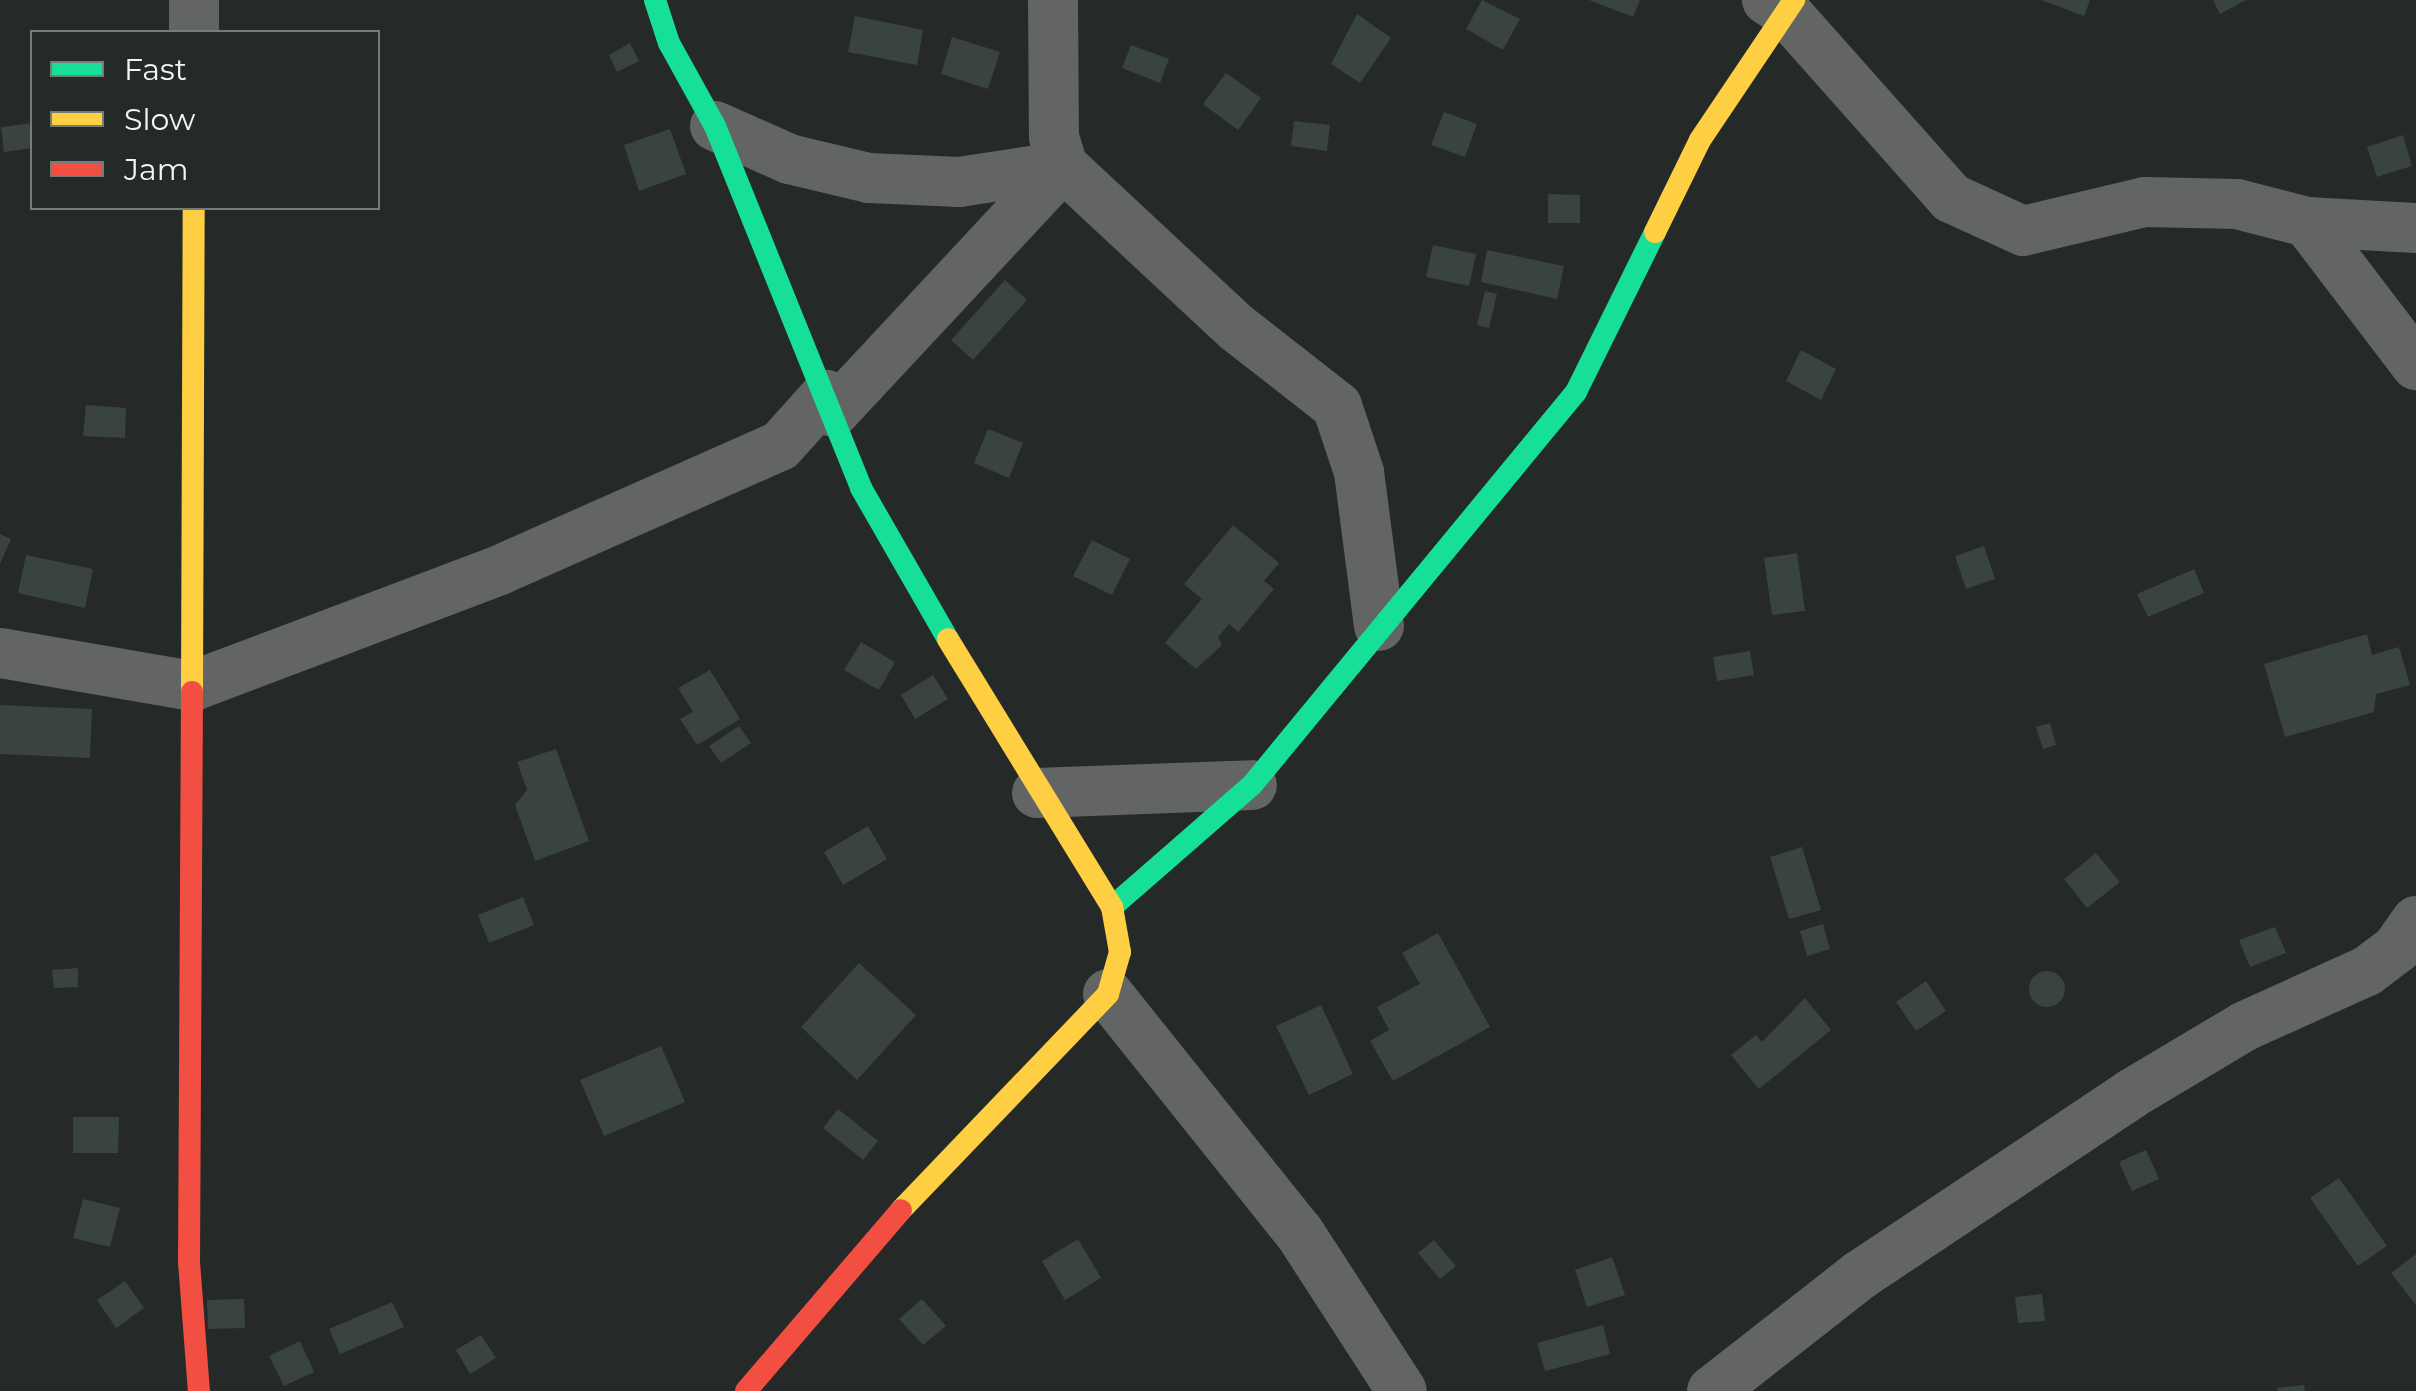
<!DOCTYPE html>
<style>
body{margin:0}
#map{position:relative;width:2416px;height:1391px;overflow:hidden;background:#252927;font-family:Montserrat,sans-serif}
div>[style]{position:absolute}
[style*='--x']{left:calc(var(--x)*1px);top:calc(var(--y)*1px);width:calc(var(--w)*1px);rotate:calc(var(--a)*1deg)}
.building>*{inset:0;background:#394442}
.round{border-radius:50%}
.street>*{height:50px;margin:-25px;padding:0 25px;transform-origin:25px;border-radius:25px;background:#626563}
.fast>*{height:22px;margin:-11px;padding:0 11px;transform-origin:11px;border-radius:11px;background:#16e098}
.slow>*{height:22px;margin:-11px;padding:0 11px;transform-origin:11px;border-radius:11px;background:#ffcf43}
.jam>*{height:22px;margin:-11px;padding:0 11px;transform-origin:11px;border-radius:11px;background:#f24e42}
span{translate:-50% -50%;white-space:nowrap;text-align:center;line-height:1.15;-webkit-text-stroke:10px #242a27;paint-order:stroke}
.legend{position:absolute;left:30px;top:30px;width:350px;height:180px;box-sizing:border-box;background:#242a27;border:2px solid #767c79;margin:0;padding:12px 18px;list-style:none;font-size:30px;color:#f2f6f3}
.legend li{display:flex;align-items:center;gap:20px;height:50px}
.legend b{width:50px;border:2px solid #767c79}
</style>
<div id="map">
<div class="building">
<div style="clip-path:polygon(1482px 0,1520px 19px,1503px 50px,1466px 29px)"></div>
<div style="clip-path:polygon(1589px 0,1640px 0,1633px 17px)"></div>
<div style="clip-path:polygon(2041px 0,2090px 0,2084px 16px)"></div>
<div style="clip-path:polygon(2213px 0,2246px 0,2220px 14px)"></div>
<div style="clip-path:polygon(1357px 14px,1391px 38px,1360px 83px,1331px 64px)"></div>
<div style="clip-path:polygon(855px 16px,923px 30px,917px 65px,848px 52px)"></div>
<div style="clip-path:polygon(952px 37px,1000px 52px,988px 89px,941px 74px)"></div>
<div style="clip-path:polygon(630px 43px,639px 61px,617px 72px,609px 55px)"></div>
<div style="clip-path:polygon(1131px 45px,1169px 59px,1160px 83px,1122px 68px)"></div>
<div style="clip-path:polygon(1226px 73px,1261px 98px,1238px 130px,1203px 104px)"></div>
<div style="clip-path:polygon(1444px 112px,1477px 124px,1465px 157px,1431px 145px)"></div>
<div style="clip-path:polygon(1294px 121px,1330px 125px,1327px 151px,1291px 146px)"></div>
<div style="clip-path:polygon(32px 123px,32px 148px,4px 152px,1px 127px)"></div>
<div style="clip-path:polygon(670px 129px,686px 174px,639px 191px,624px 145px)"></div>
<div style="clip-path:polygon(2403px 135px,2412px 166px,2377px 177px,2367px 147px)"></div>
<div style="clip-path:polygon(1548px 194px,1580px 195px,1580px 223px,1548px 223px)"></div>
<div style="clip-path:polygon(1433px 245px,1476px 254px,1469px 286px,1426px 277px)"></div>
<div style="clip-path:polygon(1487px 250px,1564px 266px,1557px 299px,1481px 282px)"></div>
<div style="clip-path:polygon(1005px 280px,1027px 300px,973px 360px,951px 340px)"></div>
<div style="clip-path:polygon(1485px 291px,1497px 294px,1489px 328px,1477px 325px)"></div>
<div style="clip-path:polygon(1801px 350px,1836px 369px,1821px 400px,1786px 381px)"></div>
<div style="clip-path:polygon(86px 405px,126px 408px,125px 438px,83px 436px)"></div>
<div style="clip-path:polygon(988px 429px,1023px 443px,1009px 478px,974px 463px)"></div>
<div style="clip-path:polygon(1233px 525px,1279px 563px,1264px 581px,1274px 589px,1238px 632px,1229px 624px,1218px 637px,1222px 645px,1196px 669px,1165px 643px,1202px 599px,1184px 584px)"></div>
<div style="clip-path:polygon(0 534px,11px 539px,0 564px)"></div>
<div style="clip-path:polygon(1092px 540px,1130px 559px,1112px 595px,1073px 576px)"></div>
<div style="clip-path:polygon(1984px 546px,1995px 579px,1966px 589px,1955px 556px)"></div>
<div style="clip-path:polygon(1797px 553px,1805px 611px,1772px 615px,1764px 558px)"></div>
<div style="clip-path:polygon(26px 555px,93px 569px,85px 608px,18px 593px)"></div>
<div style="clip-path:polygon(2194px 569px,2204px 593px,2148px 617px,2137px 594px)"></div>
<div style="clip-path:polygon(2367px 634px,2372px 655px,2399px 647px,2410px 685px,2376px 694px,2374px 712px,2285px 737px,2264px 664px)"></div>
<div style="clip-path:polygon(861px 642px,895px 662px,879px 690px,844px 670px)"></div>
<div style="clip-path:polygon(1750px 651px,1754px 675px,1717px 681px,1713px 657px)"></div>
<div style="clip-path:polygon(710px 670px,740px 719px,697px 745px,680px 719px,693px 712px,678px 688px)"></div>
<div style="clip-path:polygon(933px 675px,948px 699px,915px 719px,901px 695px)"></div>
<div style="clip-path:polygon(0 705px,92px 709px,90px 758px,0 754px)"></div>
<div style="clip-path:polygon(2050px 723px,2056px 745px,2043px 749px,2036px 727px)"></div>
<div style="clip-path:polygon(739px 726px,751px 743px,721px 763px,709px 746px)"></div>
<div style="clip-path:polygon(556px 749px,589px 841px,535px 861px,515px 805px,527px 790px,517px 762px)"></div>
<div style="clip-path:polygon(868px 826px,887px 859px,843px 885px,824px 852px)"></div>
<div style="clip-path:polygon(1802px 847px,1821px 910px,1789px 919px,1770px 857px)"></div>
<div style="clip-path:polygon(2096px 853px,2120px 882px,2087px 908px,2064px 879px)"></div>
<div style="clip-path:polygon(523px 897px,534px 925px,489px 943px,478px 915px)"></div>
<div style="clip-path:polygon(1823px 924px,1830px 949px,1807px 956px,1800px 931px)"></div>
<div style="clip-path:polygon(2275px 927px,2286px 953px,2250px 967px,2239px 940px)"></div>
<div style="clip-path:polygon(1438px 933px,1490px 1027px,1393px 1081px,1370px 1041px,1389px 1030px,1377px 1007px,1420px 984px,1402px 953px)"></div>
<div style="clip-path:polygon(859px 963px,916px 1015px,857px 1080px,801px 1027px)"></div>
<div style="clip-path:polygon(78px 968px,78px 987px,54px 988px,52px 970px)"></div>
<div class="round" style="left:2029px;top:971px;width:36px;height:36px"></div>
<div style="clip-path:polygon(1926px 981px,1946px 1011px,1916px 1031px,1896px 1002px)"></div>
<div style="clip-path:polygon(1805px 998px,1831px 1030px,1759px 1089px,1731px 1055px,1756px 1035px,1762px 1042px)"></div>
<div style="clip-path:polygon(1321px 1005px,1353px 1074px,1309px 1095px,1276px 1026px)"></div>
<div style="clip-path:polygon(661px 1046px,685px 1102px,604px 1136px,580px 1080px)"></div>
<div style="clip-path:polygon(838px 1109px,878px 1141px,863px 1160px,823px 1128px)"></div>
<div style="clip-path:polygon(73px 1117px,119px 1117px,118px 1153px,73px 1153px)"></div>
<div style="clip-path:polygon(2146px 1150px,2159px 1179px,2132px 1191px,2119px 1162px)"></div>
<div style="clip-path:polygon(2339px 1178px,2387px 1246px,2358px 1266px,2310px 1198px)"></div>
<div style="clip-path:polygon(83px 1199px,120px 1208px,110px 1247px,73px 1238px)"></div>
<div style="clip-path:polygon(1078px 1239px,1101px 1278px,1065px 1300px,1042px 1261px)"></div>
<div style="clip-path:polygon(1434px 1240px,1456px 1266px,1440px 1279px,1418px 1253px)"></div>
<div style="clip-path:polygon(2416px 1254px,2416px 1305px,2391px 1273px)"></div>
<div style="clip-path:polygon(1612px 1257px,1625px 1295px,1587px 1307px,1575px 1270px)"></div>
<div style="clip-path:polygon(125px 1281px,144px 1308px,116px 1328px,97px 1300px)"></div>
<div style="clip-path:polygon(2042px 1294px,2045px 1321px,2018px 1323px,2015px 1297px)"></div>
<div style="clip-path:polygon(244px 1299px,245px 1328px,208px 1329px,207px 1300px)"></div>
<div style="clip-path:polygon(922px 1299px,946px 1326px,923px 1345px,899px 1319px)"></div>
<div style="clip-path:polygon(392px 1302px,404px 1327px,340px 1354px,329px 1329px)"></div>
<div style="clip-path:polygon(1603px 1325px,1610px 1354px,1545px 1371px,1537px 1343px)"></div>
<div style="clip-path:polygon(481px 1335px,496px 1358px,470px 1374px,456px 1350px)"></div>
<div style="clip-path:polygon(300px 1341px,314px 1372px,284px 1386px,269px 1356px)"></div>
<div style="clip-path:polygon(2304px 1385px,2305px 1391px,2278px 1391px,2277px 1388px)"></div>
</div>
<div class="street">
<div style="--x:1053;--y:0;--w:137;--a:89.6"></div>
<div style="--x:1054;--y:137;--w:30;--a:73"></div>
<div style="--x:1063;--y:166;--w:238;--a:43"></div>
<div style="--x:1237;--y:328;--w:127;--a:38"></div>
<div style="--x:1337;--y:406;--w:70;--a:71.6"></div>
<div style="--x:1359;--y:472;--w:155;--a:82.6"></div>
<div style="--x:1767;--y:0;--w:22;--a:32"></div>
<div style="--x:1786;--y:12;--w:249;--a:48.4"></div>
<div style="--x:1951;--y:198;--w:79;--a:24.6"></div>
<div style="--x:2023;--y:231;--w:125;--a:-13.4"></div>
<div style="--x:2145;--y:202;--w:92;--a:1.2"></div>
<div style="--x:2237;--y:204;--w:72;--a:14.4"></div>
<div style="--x:2307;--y:222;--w:109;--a:3.2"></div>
<div style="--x:194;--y:32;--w:32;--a:-90"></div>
<div style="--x:715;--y:126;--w:81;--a:24"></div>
<div style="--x:789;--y:159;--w:82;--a:13.4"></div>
<div style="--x:869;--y:178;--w:90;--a:2.5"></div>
<div style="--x:959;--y:182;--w:105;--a:-8.7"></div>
<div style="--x:2307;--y:222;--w:180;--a:52.7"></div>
<div style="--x:834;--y:412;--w:336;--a:-47"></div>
<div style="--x:0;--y:653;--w:196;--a:9.7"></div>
<div style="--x:193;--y:686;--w:330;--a:-20.7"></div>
<div style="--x:502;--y:569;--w:304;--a:-23.9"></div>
<div style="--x:780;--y:446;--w:69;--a:-48"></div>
<div style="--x:1037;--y:793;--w:215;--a:-2.1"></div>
<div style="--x:1108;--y:994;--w:305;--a:51.3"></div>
<div style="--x:1299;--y:1232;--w:189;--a:57.1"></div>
<div style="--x:1712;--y:1391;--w:188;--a:-38.1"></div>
<div style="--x:1860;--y:1275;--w:326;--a:-33.7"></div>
<div style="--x:2131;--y:1094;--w:133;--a:-30.8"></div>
<div style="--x:2245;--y:1026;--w:134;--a:-24.3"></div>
<div style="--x:2367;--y:971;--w:38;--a:-37"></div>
<div style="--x:2397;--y:948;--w:33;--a:-55"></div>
</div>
<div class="fast">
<div style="--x:655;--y:0;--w:45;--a:72"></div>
<div style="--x:669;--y:43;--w:95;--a:61"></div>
<div style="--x:715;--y:126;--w:390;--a:68"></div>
<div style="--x:861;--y:488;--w:174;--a:60.1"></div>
<div style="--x:1112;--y:907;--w:186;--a:-41.1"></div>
<div style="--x:1252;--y:785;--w:509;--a:-50.5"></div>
<div style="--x:1576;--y:392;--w:178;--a:-63.7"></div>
</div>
<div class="slow">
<div style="--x:1655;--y:232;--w:102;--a:-63.9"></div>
<div style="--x:1700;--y:140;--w:169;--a:-56.1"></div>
<div style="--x:192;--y:692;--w:484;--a:-89.8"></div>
<div style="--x:901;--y:1210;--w:299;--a:-46.2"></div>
<div style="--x:1108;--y:994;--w:44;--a:-74.1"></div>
<div style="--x:1120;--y:952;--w:46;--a:-100.1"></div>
<div style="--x:1112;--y:907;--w:314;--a:-121.5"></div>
</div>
<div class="jam">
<div style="--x:192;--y:692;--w:570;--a:90.3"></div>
<div style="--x:189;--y:1262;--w:129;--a:85.6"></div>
<div style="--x:746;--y:1391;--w:238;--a:-49.4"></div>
</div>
<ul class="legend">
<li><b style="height:12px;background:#16e098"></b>Fast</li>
<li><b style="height:12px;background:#ffcf43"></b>Slow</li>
<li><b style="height:12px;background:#f24e42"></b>Jam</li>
</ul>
</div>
